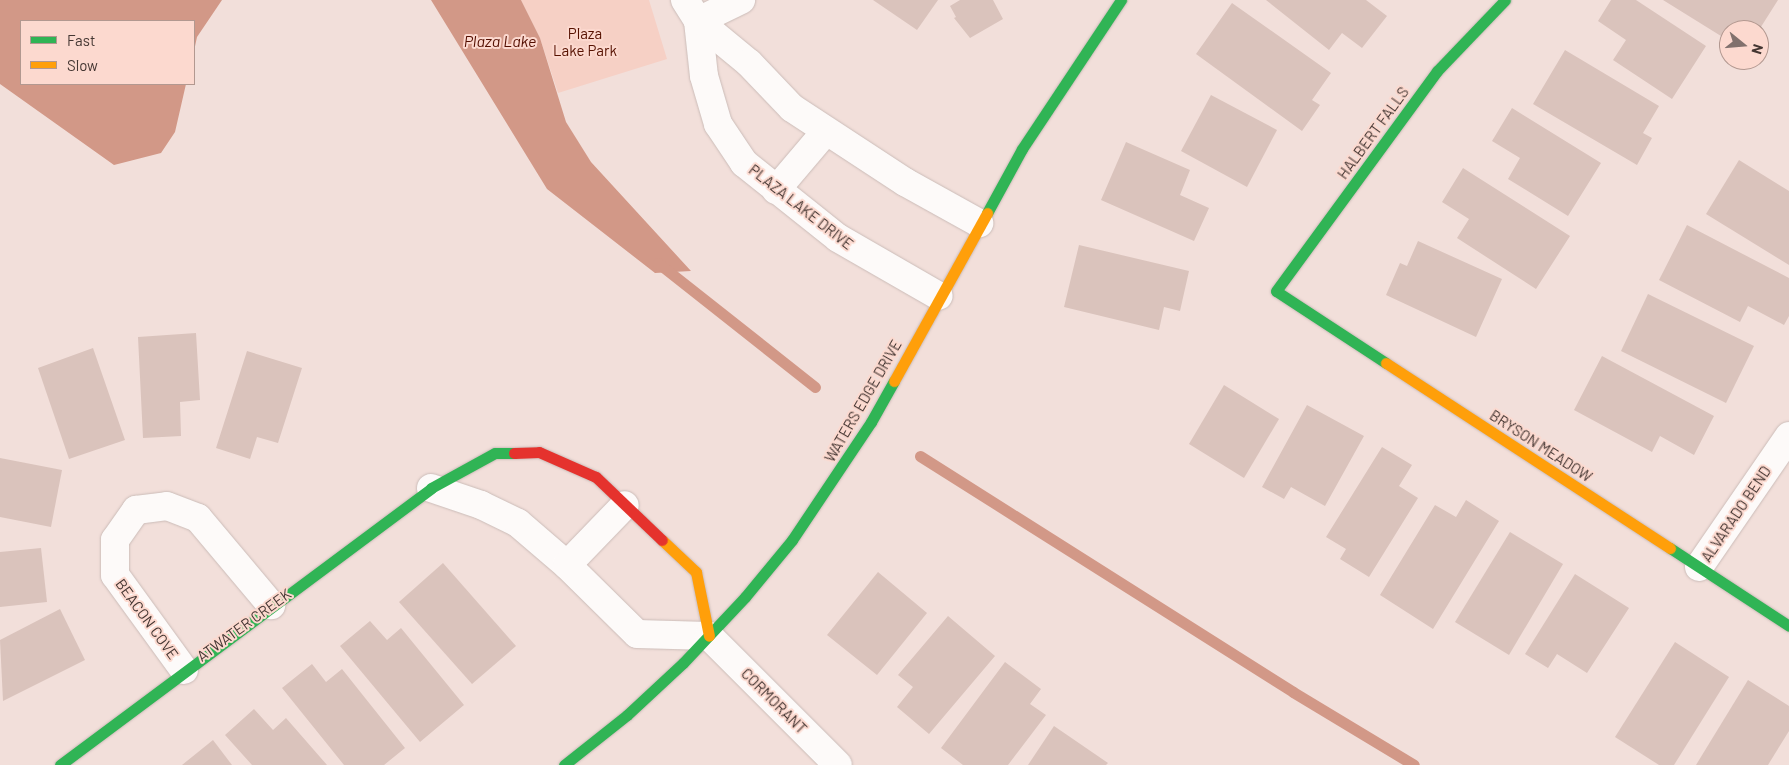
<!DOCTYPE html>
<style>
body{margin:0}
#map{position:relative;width:1789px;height:765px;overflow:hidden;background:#f2dfda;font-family:Barlow,sans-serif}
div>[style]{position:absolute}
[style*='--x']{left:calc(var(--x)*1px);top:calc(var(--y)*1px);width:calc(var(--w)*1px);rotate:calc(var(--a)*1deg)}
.green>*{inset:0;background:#f6d0c5}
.water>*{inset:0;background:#d29887}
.stream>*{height:11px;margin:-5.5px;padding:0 5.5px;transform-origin:5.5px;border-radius:5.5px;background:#d29887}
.building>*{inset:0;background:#dac3bc}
.roads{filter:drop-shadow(0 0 1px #cbbcb8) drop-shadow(0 0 1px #cbbcb8)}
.street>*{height:28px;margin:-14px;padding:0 14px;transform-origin:14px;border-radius:14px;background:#fdfaf9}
.fast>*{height:11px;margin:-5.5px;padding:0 5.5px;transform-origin:5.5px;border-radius:5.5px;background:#30b455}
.slow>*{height:11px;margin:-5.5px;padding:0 5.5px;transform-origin:5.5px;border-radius:5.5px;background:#ff9f0a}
.jam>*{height:11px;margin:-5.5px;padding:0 5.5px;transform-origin:5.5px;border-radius:5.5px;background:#e5322d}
span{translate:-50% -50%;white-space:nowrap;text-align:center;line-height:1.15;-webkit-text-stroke:4px #fcd9cf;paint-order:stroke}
.park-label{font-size:15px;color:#561100}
.street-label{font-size:15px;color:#443632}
.water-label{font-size:16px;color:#530e00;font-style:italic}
.legend{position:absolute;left:20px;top:20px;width:175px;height:65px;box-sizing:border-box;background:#fcd9cf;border:1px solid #b29890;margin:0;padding:6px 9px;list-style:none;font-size:15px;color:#443632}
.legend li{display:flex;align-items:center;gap:10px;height:25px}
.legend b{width:25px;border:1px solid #b29890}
.north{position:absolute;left:1719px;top:20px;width:50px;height:50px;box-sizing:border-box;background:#fcd9cf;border:1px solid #b29890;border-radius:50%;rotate:107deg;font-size:14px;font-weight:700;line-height:20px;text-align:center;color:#443632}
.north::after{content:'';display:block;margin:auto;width:18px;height:22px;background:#81716d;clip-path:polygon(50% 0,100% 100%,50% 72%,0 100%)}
</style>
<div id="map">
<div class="green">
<div style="clip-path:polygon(521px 0,649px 0,667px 59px,558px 93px,540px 38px)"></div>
</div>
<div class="water">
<div style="clip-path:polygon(0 0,222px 0,197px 37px,194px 51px,194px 21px,21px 21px,21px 84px,186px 84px,175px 132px,161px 153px,114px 165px,0 84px)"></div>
<div style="clip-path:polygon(431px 0,521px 0,540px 38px,566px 122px,591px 162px,691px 271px,655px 273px,547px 189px)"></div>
</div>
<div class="stream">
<div style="--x:658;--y:263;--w:200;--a:38.3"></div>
<div style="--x:920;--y:456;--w:441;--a:32.3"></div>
<div style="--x:1293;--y:692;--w:141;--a:31.1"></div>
</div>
<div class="building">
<div style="clip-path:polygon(873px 0,938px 0,917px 30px)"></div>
<div style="clip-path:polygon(960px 0,993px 0,1003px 19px,970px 38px,954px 18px,956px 17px,950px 6px)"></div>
<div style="clip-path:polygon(1266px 0,1366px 0,1387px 16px,1362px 48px,1342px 33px,1329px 50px)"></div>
<div style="clip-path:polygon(1611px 0,1636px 0,1706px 46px,1672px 99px,1613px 60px,1626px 40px,1598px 21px)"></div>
<div style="clip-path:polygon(1663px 0,1778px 0,1759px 30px,1729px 30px,1729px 41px)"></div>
<div style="clip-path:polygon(1232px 3px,1331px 73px,1312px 100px,1320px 105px,1302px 131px,1196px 54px)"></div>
<div style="clip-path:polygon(1565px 50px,1659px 106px,1643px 133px,1652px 138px,1637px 165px,1533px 104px)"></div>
<div style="clip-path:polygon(1211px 95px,1277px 130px,1247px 187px,1181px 151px)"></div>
<div style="clip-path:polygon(1512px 108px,1601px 163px,1568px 216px,1508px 179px,1520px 158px,1492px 141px)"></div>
<div style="clip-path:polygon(1126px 142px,1190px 170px,1180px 195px,1209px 208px,1194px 241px,1101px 200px)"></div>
<div style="clip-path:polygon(1739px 160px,1789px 191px,1789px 265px,1706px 214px)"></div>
<div style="clip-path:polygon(1463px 168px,1570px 236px,1536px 289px,1457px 238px,1469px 219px,1442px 202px)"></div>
<div style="clip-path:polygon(1687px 225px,1789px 278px,1789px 316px,1784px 325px,1748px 306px,1740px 322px,1659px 280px)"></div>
<div style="clip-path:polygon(1418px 241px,1502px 279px,1476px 337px,1386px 295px,1400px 263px,1407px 266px)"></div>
<div style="clip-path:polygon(1079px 245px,1189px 271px,1180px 311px,1164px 307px,1159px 330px,1064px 307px)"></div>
<div style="clip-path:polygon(1648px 294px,1754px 346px,1726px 403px,1621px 351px)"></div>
<div style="clip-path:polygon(196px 333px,200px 400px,180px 402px,181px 436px,143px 438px,138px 337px)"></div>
<div style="clip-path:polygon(93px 348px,125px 440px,69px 459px,38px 368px)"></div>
<div style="clip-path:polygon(247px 351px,302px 368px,278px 443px,257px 437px,250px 459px,216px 448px)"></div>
<div style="clip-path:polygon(1602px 356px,1714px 416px,1694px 455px,1660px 436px,1652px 452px,1574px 410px)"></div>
<div style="clip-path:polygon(1224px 385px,1279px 419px,1244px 478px,1189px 444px)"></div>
<div style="clip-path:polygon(1307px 405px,1364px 436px,1325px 506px,1291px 487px,1284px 499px,1262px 487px)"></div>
<div style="clip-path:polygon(1382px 447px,1412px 465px,1399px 486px,1418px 498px,1369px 577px,1340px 559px,1346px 549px,1326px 537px)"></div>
<div style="clip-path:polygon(0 458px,62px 470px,51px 527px,0 517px)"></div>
<div style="clip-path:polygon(1466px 500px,1499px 521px,1433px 629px,1380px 595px,1435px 505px,1456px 517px)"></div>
<div style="clip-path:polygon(1510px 532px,1563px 564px,1509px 655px,1455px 622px)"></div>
<div style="clip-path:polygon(41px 548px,47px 602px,0 607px,0 552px)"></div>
<div style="clip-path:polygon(443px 563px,516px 646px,472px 684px,399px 602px)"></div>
<div style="clip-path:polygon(878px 572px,927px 613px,877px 675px,827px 635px)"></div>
<div style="clip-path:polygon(1575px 574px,1629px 608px,1587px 673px,1557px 654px,1548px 668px,1525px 654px)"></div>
<div style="clip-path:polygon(60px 609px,85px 660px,3px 701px,0 640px)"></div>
<div style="clip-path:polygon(948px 616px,995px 656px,929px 734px,897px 707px,913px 687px,898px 675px)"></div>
<div style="clip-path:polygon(370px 621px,387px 640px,401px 628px,464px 705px,420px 742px,340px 646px)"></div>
<div style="clip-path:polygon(1675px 642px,1729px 677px,1674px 765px,1659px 765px,1615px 737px)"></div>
<div style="clip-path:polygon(1005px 662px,1041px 689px,1030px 704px,1046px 715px,1008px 765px,963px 765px,941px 748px)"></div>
<div style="clip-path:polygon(312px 664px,326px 682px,342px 669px,405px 748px,384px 765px,344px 765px,282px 688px)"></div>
<div style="clip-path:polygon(1748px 680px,1789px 706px,1789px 731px,1768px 765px,1696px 765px)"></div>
<div style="clip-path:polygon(254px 709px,273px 730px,286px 718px,327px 765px,252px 765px,225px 735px)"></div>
<div style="clip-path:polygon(1054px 726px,1108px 763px,1106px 765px,1028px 765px)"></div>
<div style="clip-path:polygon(213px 740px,232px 765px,182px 765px)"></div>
</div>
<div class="roads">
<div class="street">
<div style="--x:685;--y:0;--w:25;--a:58"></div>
<div style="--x:698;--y:21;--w:66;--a:39.5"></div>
<div style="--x:749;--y:63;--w:62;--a:46.3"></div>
<div style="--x:792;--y:108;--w:135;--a:33.2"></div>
<div style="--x:905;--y:182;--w:85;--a:29"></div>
<div style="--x:698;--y:21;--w:55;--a:83.8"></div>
<div style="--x:704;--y:76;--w:50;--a:73.7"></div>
<div style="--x:718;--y:124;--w:47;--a:56.3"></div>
<div style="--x:744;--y:163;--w:120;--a:38.6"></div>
<div style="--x:838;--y:238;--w:116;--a:29.9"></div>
<div style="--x:698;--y:21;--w:48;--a:-26"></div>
<div style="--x:776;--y:190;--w:77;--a:-49.7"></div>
<div style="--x:431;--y:488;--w:53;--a:18.8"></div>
<div style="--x:481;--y:505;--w:41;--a:25.9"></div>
<div style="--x:518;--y:523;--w:65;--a:40.6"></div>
<div style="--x:567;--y:565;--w:98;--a:44.6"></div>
<div style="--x:637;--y:634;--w:72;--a:1.6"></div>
<div style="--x:709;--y:636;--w:182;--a:45"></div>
<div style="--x:567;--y:565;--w:83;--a:-46"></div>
<div style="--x:1699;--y:567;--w:159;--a:-55.5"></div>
<div style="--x:184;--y:670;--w:117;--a:-126"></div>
<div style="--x:115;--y:575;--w:35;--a:-90"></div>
<div style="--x:115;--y:540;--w:37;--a:-55"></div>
<div style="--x:136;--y:510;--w:31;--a:-7"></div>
<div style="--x:167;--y:506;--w:33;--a:21"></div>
<div style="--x:198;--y:518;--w:114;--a:50"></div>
</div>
<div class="fast">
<div style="--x:987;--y:213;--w:73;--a:-61.3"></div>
<div style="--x:1022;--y:149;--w:179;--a:-56.4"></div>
<div style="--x:1386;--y:363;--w:131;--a:-146.8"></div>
<div style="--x:1276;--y:291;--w:273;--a:-53.8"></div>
<div style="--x:1437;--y:71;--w:98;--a:-46.2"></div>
<div style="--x:1670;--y:548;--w:142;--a:33.2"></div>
<div style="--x:60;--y:765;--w:463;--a:-36.7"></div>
<div style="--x:431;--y:488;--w:73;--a:-28.7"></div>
<div style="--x:495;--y:453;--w:19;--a:0"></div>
<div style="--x:564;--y:765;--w:80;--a:-38.4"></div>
<div style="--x:627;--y:715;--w:76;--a:-42.9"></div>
<div style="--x:683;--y:663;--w:91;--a:-46.8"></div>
<div style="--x:745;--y:597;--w:74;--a:-50.5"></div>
<div style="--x:792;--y:540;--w:142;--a:-56.2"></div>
<div style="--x:871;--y:422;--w:47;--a:-60.7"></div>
</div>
<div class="slow">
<div style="--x:1386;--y:363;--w:339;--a:33.1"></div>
<div style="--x:894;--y:381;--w:192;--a:-61"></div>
<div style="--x:662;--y:540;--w:47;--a:43.3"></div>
<div style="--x:696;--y:572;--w:65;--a:78.5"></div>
</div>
<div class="jam">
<div style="--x:514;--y:453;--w:25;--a:-2"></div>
<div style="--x:539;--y:452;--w:62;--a:23.7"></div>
<div style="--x:596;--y:477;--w:91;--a:43.7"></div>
</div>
</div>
<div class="park-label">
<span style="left:585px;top:42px">Plaza<br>Lake Park</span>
</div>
<div class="street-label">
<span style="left:1373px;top:133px;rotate:-54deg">HALBERT FALLS</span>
<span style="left:801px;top:207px;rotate:38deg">PLAZA LAKE DRIVE</span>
<span style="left:863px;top:401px;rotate:-60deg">WATERS EDGE DRIVE</span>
<span style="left:1541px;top:446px;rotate:33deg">BRYSON MEADOW</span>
<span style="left:1736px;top:514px;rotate:-56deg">ALVARADO BEND</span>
<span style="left:147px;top:619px;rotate:54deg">BEACON COVE</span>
<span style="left:244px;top:625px;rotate:-36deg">ATWATER CREEK</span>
<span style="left:774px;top:701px;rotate:45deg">CORMORANT</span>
</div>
<div class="water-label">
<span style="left:500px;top:41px">Plaza Lake</span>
</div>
<ul class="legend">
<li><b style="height:6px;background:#30b455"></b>Fast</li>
<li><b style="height:6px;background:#ff9f0a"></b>Slow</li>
</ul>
<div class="north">N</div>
</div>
